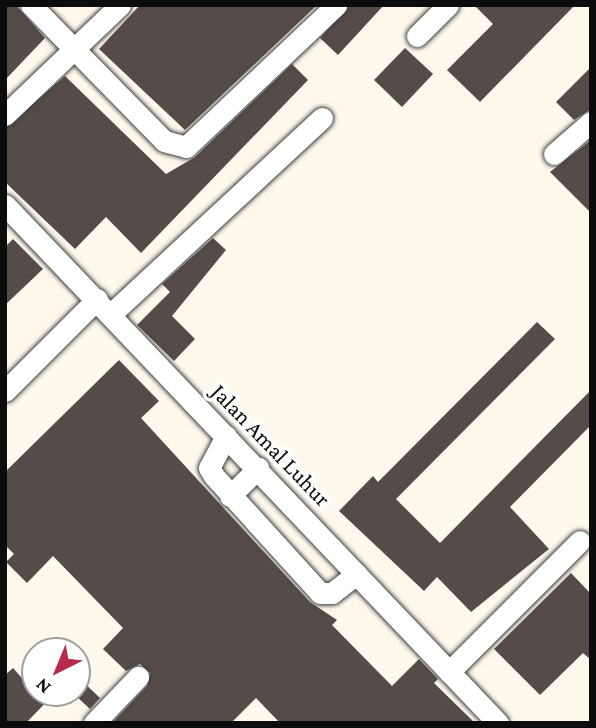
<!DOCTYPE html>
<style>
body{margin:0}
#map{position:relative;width:596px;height:728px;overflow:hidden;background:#fef8ed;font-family:"Crimson Pro",serif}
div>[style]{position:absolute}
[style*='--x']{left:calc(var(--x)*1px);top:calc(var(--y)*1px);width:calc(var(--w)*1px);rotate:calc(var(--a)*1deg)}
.building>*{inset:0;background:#554c49}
.roads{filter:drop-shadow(0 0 2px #3f3f3f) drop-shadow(0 0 2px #3f3f3f)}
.minor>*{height:21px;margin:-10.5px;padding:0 10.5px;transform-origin:10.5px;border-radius:10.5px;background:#fff}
span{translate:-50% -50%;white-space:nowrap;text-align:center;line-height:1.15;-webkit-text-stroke:7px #fff;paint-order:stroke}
.street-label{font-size:23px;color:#0c0c0c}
.frame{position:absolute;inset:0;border:7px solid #0c0c0c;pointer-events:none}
.north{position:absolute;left:21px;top:637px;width:70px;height:70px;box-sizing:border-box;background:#fff;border:2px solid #9e9e9e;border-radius:50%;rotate:223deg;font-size:19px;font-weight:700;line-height:28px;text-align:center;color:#0c0c0c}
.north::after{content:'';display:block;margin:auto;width:24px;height:32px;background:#b62b47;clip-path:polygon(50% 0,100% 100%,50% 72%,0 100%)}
</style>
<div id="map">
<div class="building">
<div style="clip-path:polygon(5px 5px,16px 5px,45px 38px,5px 80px)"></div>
<div style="clip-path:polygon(140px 5px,317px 5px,185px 130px,99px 49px)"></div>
<div style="clip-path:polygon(349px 5px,384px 5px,338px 55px,320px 38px)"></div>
<div style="clip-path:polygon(474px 5px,575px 5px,480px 102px,447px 70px,493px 24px)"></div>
<div style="clip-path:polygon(405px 48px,433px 74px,402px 107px,374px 80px)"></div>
<div style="clip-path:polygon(292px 64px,308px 80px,141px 253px,106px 217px,75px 249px,5px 182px,5px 128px,65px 76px,166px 174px,195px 157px)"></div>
<div style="clip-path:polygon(591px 67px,591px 109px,574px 120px,556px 102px)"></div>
<div style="clip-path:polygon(591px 140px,591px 213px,550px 172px)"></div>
<div style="clip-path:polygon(213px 238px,226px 250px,172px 316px,195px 339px,174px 361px,137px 325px,170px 292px,162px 284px)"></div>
<div style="clip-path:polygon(13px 239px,43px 269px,5px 305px,5px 247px)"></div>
<div style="clip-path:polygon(537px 322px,555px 339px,396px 499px,440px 543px,591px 390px,591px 425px,510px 507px,549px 549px,471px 612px,437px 577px,424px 591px,339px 511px,373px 476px,378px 482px)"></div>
<div style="clip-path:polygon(119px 360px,159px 401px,141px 418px,310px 602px,337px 620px,332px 625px,392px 686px,419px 659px,438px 679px,434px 683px,475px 723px,280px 723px,256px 698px,231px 723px,112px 723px,147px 686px,150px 673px,140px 664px,126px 671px,103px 649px,123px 628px,53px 556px,27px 583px,6px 562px,14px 554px,5px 545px,5px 472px)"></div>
<div style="clip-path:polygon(571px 573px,591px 594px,591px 660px,583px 653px,540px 695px,494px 649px)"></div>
<div style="clip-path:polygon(13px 668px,35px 693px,55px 693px,26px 723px,5px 723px,5px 675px)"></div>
<div style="clip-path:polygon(77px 676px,100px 698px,90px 709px,77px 697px)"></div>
</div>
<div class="roads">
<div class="minor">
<div style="--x:31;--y:5;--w:190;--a:45.6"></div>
<div style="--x:164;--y:141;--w:23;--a:15"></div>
<div style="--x:186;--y:147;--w:207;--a:-43.4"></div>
<div style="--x:417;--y:36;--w:44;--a:-45"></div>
<div style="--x:5;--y:115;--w:159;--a:-43.7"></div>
<div style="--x:554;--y:154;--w:49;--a:-40.9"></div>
<div style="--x:5;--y:205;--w:715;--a:46.42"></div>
<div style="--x:111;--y:314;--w:288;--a:-42.9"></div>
<div style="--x:5;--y:391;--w:130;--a:-45"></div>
<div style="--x:226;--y:436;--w:36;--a:118"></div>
<div style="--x:209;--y:468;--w:9;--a:58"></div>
<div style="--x:214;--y:476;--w:158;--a:47.8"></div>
<div style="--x:320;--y:593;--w:12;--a:0"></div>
<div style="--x:332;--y:593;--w:31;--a:-38"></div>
<div style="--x:230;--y:496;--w:40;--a:-45"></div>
<div style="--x:449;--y:672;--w:185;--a:-45"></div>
<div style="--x:94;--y:723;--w:64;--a:-46.3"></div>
</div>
</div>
<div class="street-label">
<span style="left:271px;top:445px;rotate:46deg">Jalan Amal Luhur</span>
</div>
<div class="frame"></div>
<div class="north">N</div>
</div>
